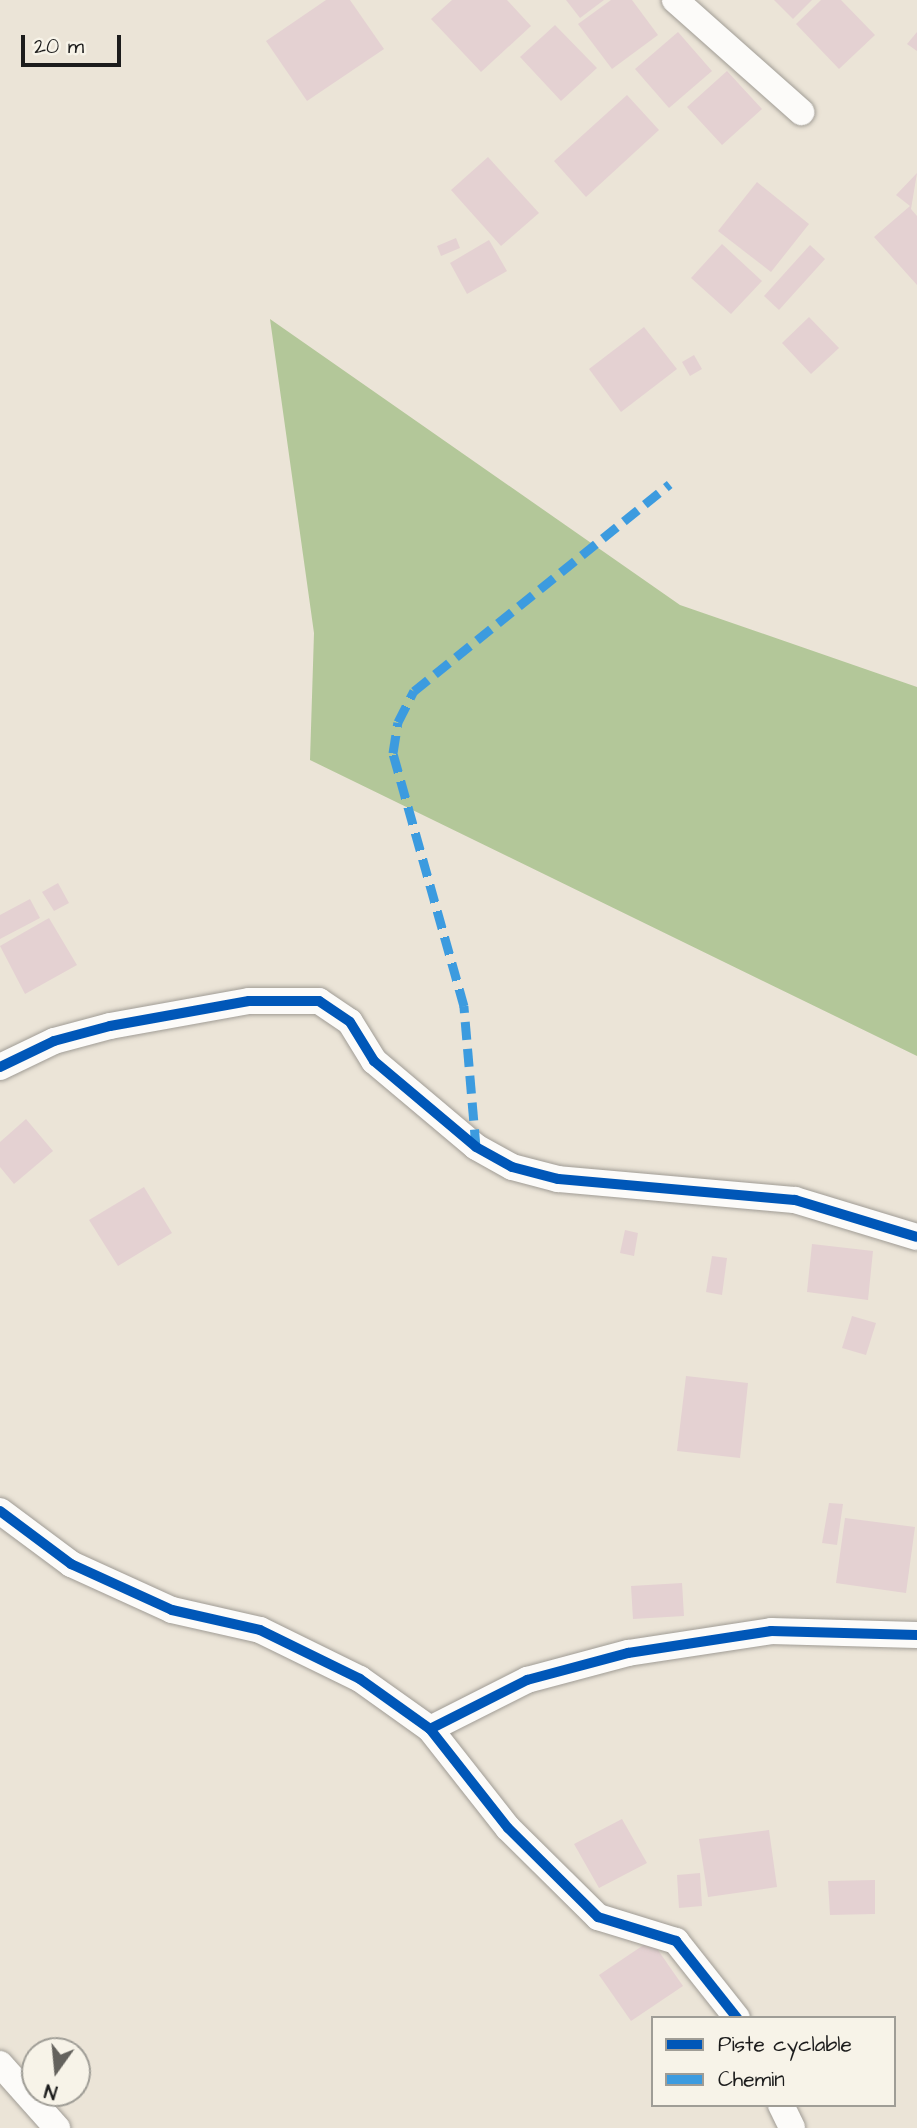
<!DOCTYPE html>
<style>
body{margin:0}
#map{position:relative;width:917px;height:2128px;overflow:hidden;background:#ebe4d7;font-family:"Architects Daughter",sans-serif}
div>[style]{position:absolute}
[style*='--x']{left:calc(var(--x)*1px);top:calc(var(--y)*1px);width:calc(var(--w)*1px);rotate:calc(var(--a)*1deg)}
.forest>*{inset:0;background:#b3c799}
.building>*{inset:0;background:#e4d1d2}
.roads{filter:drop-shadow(0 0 2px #a09c95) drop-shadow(0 0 2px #a09c95)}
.minor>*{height:26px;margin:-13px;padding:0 13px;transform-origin:13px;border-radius:13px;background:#fcfbf9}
.quiet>*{height:9px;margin-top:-4.5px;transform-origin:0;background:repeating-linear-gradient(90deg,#3c9bdf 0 18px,transparent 0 27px)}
.cycleway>*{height:10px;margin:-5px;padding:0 5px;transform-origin:5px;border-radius:5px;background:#0057b8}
span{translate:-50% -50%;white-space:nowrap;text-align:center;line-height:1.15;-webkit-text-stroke:7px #f7f3e8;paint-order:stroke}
.legend{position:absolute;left:651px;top:2016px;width:245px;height:91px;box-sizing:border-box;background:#f7f3e8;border:2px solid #9f9d96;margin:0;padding:9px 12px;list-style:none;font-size:21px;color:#1c1c1c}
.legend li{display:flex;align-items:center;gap:14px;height:35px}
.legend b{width:35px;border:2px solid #9f9d96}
.north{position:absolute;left:21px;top:2037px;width:70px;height:70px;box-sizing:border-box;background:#f7f3e8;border:2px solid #9f9d96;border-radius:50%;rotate:195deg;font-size:19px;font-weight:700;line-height:28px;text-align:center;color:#1c1c1c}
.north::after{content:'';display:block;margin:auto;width:24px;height:32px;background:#64625d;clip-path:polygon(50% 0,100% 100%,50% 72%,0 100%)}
.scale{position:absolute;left:21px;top:35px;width:100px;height:32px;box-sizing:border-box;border:4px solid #1c1c1c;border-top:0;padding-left:9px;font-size:21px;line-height:24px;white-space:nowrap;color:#1c1c1c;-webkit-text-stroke:5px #f7f3e8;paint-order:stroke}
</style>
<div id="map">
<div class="forest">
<div style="clip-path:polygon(270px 319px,680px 605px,917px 687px,917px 1056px,310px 760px,314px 633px)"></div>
</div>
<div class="building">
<div style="clip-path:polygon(326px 0,350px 0,384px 49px,307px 101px,266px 41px)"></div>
<div style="clip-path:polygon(452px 0,507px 0,531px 26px,481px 72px,431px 19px)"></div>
<div style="clip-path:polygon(566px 0,604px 0,580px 18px)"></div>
<div style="clip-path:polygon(611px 0,632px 0,658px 35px,612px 69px,578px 24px)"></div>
<div style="clip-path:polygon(774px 0,812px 0,793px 19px)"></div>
<div style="clip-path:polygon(821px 0,841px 0,875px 35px,839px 69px,796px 24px)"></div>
<div style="clip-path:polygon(555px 25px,597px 68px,561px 101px,520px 57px)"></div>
<div style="clip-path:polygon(678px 32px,712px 71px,669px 108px,635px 69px)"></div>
<div style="clip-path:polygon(917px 32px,917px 51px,907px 44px)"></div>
<div style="clip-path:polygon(727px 71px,762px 109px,722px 145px,687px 107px)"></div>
<div style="clip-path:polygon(627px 95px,659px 130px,586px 197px,554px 161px)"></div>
<div style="clip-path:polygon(488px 157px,539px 213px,501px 246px,451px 190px)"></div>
<div style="clip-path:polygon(917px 173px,911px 209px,917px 216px,917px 285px,874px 237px,910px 206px,896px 195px)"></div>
<div style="clip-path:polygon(757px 182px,809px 224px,771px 272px,718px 231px)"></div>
<div style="clip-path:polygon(456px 238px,460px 248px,441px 256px,437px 246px)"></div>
<div style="clip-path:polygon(489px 240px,507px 271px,467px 294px,450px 263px)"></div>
<div style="clip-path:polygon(722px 244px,762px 281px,731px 314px,691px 278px)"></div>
<div style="clip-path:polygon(810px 245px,825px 259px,779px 310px,764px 296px)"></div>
<div style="clip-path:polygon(809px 317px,839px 348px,811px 374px,782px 343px)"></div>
<div style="clip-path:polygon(644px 327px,677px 369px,621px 412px,589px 369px)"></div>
<div style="clip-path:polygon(694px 355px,702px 369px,690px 376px,682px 362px)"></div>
<div style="clip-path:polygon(58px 883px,69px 903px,54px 911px,42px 892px)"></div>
<div style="clip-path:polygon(30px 899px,40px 918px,0 939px,0 915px)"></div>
<div style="clip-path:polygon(49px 918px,77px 965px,25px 994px,0 946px)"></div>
<div style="clip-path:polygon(26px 1119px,53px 1151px,14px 1184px,0 1167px,0 1142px)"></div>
<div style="clip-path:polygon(144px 1187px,172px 1233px,118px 1266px,89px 1220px)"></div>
<div style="clip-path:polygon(625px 1230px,638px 1233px,634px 1256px,620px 1253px)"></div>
<div style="clip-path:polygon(812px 1244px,873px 1251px,868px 1300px,807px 1292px)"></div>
<div style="clip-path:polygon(712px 1256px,727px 1258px,722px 1295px,706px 1292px)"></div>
<div style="clip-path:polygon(852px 1316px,876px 1323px,866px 1355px,842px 1348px)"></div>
<div style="clip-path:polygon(686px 1376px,748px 1383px,740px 1458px,677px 1451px)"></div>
<div style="clip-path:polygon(829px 1503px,843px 1504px,837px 1545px,822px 1543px)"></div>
<div style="clip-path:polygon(845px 1518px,915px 1527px,906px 1593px,836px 1583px)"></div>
<div style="clip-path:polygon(682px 1583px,684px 1616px,633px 1619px,631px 1586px)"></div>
<div style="clip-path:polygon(622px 1819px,647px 1863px,599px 1888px,574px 1844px)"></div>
<div style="clip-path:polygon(769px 1830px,777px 1887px,708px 1897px,699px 1839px)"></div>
<div style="clip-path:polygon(700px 1873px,702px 1906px,679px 1908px,677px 1875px)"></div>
<div style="clip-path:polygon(875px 1880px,875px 1914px,830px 1915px,828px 1881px)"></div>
<div style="clip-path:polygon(651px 1940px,683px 1986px,631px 2021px,599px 1975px)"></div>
</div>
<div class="roads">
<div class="minor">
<div style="--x:675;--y:0;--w:169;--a:41.6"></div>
<div style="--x:0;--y:1067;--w:60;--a:-25.7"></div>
<div style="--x:54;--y:1041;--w:58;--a:-15"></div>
<div style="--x:110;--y:1026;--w:141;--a:-10.2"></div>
<div style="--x:249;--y:1001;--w:70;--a:0"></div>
<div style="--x:319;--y:1001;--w:37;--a:34"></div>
<div style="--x:350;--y:1022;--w:46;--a:58.4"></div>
<div style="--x:374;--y:1061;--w:133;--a:40.1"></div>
<div style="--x:476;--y:1147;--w:41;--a:29.1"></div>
<div style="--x:512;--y:1167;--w:48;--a:14.6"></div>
<div style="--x:558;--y:1179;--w:238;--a:5.1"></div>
<div style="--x:795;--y:1200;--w:127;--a:16.9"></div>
<div style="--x:0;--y:1511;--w:89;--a:36.7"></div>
<div style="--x:71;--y:1564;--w:111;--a:24.5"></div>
<div style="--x:172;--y:1610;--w:90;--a:12.8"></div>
<div style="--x:260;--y:1630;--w:111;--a:26.1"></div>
<div style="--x:360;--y:1679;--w:86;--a:35.5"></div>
<div style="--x:430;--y:1729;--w:126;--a:51.8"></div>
<div style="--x:508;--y:1828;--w:127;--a:44.7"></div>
<div style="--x:598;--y:1917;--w:82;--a:17.1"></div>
<div style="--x:676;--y:1941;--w:98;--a:51.6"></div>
<div style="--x:430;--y:1729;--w:109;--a:-26.8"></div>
<div style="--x:527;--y:1680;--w:105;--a:-15"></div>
<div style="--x:628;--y:1653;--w:145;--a:-8.7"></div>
<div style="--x:771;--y:1631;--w:146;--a:1.6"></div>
<div style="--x:0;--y:2064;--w:86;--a:48.3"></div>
<div style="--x:781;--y:2105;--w:25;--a:64"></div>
</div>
</div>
<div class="quiet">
<div style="--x:476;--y:1147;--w:142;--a:-94.9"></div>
<div style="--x:464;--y:1006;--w:263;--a:-105.7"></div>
<div style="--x:393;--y:753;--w:31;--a:-81"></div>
<div style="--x:398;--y:722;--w:35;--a:-63"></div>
<div style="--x:414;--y:691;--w:329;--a:-39"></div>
</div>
<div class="cycleway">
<div style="--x:0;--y:1067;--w:60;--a:-25.7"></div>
<div style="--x:54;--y:1041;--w:58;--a:-15"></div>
<div style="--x:110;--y:1026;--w:141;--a:-10.2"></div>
<div style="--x:249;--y:1001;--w:70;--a:0"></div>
<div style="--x:319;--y:1001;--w:37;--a:34"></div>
<div style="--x:350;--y:1022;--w:46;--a:58.4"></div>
<div style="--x:374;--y:1061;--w:133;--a:40.1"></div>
<div style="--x:476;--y:1147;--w:41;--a:29.1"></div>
<div style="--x:512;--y:1167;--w:48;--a:14.6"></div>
<div style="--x:558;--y:1179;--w:238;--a:5.1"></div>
<div style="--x:795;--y:1200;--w:127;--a:16.9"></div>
<div style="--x:0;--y:1511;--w:89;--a:36.7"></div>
<div style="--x:71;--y:1564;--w:111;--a:24.5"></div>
<div style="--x:172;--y:1610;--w:90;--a:12.8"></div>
<div style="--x:260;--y:1630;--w:111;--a:26.1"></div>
<div style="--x:360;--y:1679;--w:86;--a:35.5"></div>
<div style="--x:430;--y:1729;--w:126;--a:51.8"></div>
<div style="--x:508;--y:1828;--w:127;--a:44.7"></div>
<div style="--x:598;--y:1917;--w:82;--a:17.1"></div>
<div style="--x:676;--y:1941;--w:98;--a:51.6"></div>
<div style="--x:430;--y:1729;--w:109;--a:-26.8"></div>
<div style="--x:527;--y:1680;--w:105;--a:-15"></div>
<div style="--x:628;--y:1653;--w:145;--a:-8.7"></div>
<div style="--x:771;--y:1631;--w:146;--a:1.6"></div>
</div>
<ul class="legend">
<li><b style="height:9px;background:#0057b8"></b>Piste cyclable</li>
<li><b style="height:9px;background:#3c9bdf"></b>Chemin</li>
</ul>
<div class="north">N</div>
<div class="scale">20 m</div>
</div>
